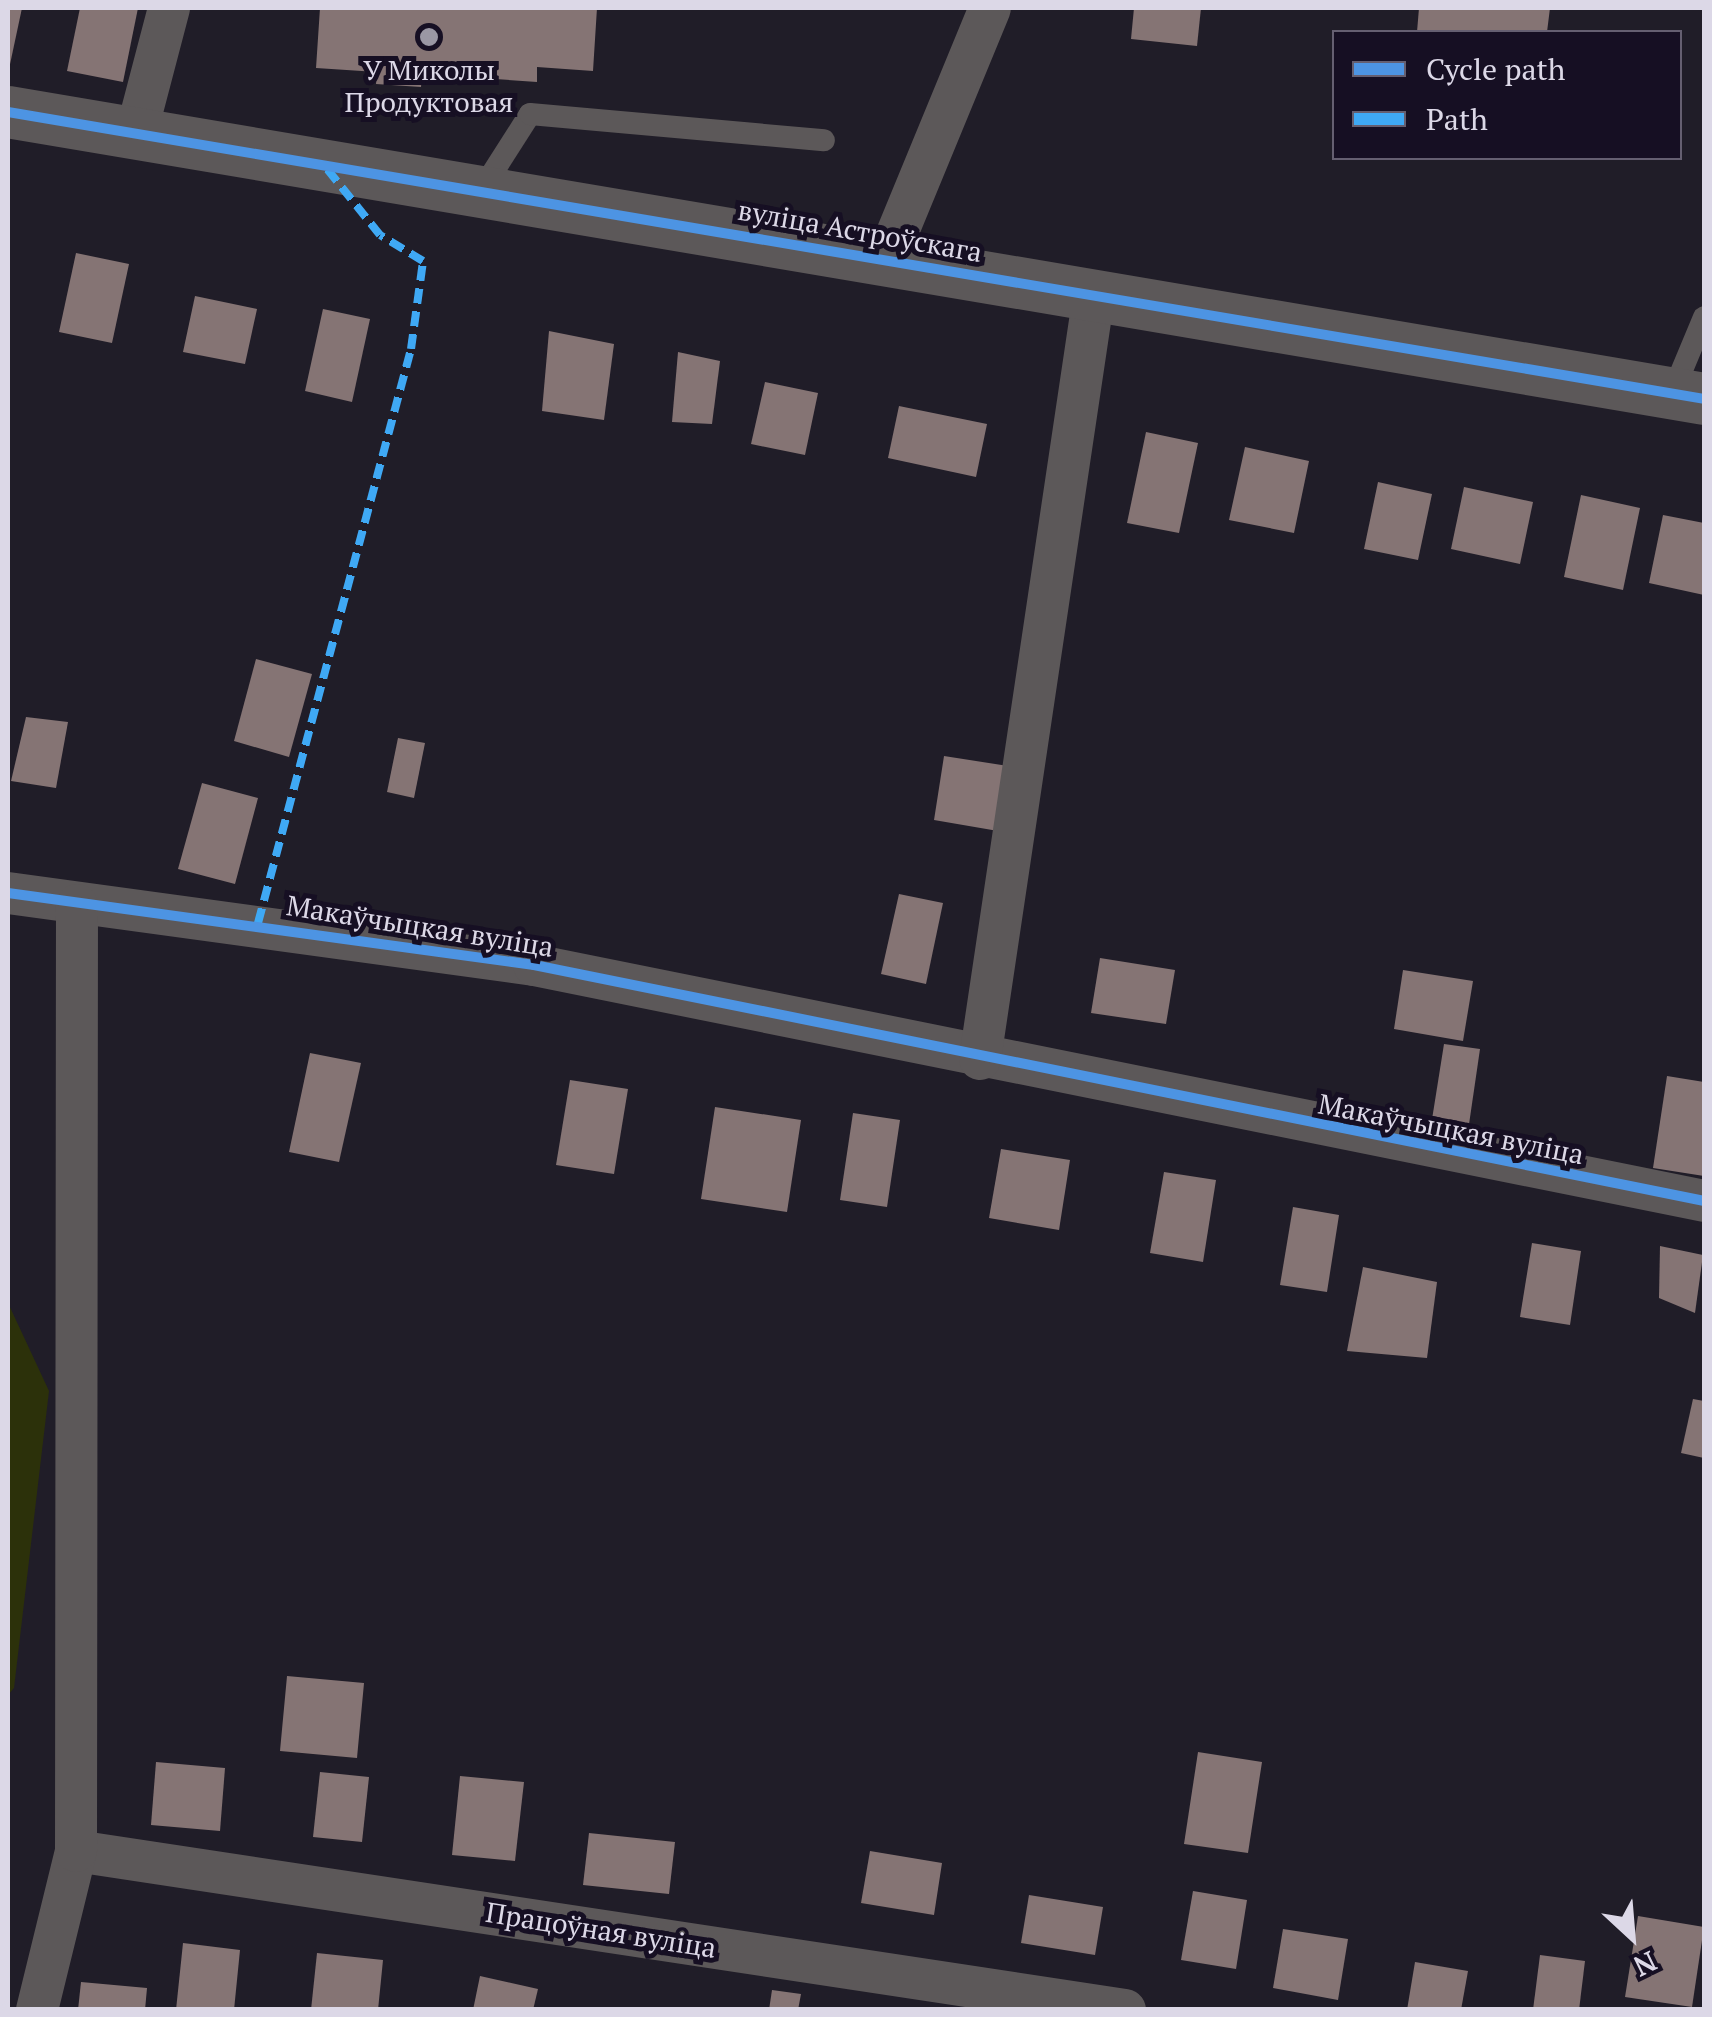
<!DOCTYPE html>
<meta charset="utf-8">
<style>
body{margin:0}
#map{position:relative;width:1712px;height:2017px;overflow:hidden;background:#201d28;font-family:"PT Serif",serif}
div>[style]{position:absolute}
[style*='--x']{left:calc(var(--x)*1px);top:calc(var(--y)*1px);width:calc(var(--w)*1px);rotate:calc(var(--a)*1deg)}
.green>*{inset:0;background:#2c310a}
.building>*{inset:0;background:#857474}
.service>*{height:22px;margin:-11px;padding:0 11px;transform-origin:11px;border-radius:11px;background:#5c5859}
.minor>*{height:42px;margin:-21px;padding:0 21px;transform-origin:21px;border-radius:21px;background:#5c5859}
.tertiary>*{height:52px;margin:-26px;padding:0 26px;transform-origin:26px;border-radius:26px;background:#5c5859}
.quiet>*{height:8px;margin-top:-4px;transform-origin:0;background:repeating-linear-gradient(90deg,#3fa9f5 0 15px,transparent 0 23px)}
.cycleway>*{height:10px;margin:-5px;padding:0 5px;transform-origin:5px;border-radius:5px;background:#4d94e3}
.dots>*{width:28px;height:28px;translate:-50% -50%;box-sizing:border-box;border:5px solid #160f23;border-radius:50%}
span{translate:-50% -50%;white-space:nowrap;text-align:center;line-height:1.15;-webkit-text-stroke:10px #160f23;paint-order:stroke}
.poi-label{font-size:28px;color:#dcd8e7}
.street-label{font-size:28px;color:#dcd8e7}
.frame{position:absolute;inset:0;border:10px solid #dcd8e7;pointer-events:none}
.legend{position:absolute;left:1332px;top:30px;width:350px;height:130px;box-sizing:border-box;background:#160f23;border:2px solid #655f71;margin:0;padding:12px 18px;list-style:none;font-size:30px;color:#dcd8e7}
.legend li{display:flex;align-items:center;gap:20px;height:50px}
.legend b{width:50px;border:2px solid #655f71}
.north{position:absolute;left:1582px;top:1887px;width:100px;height:100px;-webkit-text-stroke:8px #160f23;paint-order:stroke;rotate:154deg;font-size:28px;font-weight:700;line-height:40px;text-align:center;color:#dcd8e7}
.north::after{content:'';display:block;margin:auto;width:35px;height:45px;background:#dcd8e7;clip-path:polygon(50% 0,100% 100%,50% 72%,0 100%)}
</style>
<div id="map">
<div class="green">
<div style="clip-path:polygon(8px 1303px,49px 1391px,14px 1688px,8px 1695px)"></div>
</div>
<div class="building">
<div style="clip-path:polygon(8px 8px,22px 8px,9px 69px,8px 69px)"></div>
<div style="clip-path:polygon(80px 8px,138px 8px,123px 82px,67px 71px)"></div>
<div style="clip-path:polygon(320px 8px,597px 8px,593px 71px,537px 67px,537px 82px,422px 74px,421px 87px,376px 84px,377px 72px,316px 68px)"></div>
<div style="clip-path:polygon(1134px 8px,1201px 8px,1197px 46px,1131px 39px)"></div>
<div style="clip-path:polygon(1419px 8px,1550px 8px,1547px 32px,1417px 32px)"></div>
<div style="clip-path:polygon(76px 253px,129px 264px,112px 343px,59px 332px)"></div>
<div style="clip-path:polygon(195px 296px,257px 309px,245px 364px,183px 352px)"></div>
<div style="clip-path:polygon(323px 309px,370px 319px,352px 402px,305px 391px)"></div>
<div style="clip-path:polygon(549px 331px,614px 344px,604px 420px,542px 411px)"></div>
<div style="clip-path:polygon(678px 352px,720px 361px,712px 424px,672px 422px)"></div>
<div style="clip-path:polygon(765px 382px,818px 393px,805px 455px,751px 444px)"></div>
<div style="clip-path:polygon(899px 406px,987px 424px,976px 477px,888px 458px)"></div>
<div style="clip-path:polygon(1146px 432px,1198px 443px,1179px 533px,1127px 523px)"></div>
<div style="clip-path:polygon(1245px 447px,1309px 461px,1294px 533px,1229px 520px)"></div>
<div style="clip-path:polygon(1378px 482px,1432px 494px,1418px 560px,1364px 549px)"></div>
<div style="clip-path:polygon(1464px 487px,1533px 502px,1520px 564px,1451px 549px)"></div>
<div style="clip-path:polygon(1581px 495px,1640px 508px,1623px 590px,1564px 577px)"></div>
<div style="clip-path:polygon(1663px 515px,1704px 523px,1704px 595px,1649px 583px)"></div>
<div style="clip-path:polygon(256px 659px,312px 674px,289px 757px,234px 741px)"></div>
<div style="clip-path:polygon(26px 717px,68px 722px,56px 788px,11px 781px)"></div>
<div style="clip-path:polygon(398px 738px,425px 743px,414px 798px,387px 792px)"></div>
<div style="clip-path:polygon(944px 756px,1008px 766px,998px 831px,934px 820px)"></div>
<div style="clip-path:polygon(202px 783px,258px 798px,235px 884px,178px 869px)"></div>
<div style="clip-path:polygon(899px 894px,943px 903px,926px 984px,881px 974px)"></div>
<div style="clip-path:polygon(1100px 958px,1175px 970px,1166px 1024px,1091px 1013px)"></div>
<div style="clip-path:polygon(1403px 970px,1473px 981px,1463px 1041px,1394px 1029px)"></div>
<div style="clip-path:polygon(1444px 1044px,1480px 1049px,1467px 1138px,1430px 1132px)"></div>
<div style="clip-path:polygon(310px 1053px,361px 1063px,339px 1162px,289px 1152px)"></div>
<div style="clip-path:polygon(1667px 1076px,1704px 1082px,1704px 1176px,1653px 1168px)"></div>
<div style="clip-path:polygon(570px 1080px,628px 1089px,614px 1174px,556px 1165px)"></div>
<div style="clip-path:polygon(715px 1107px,801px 1120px,787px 1212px,701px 1199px)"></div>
<div style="clip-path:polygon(853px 1113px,900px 1120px,887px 1207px,840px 1200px)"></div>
<div style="clip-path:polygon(1001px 1149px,1070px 1160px,1059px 1230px,989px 1218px)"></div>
<div style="clip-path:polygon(1164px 1172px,1216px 1180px,1203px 1262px,1150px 1253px)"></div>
<div style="clip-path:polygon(1293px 1207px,1339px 1215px,1327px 1292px,1280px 1285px)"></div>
<div style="clip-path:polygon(1532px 1243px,1581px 1251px,1570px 1325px,1520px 1317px)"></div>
<div style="clip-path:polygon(1660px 1246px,1703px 1255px,1695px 1313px,1659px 1298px)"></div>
<div style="clip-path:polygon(1363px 1267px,1437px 1282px,1427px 1358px,1347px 1351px)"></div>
<div style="clip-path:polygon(1693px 1399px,1704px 1401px,1704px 1458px,1681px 1453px)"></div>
<div style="clip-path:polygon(287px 1676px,364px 1683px,357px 1758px,280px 1751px)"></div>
<div style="clip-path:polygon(1198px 1752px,1262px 1762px,1248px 1853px,1184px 1844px)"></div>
<div style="clip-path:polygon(156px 1762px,225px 1768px,220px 1831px,151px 1825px)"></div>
<div style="clip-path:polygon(320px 1772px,369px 1777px,362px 1842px,313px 1837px)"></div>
<div style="clip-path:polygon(460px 1776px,524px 1782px,515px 1861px,452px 1855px)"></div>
<div style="clip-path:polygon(589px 1833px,675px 1842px,669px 1894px,583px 1885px)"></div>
<div style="clip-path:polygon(870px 1851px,942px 1863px,934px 1915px,861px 1903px)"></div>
<div style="clip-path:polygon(1193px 1891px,1247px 1900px,1236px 1969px,1181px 1960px)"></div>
<div style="clip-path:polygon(1029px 1895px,1103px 1907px,1095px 1955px,1021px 1943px)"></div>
<div style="clip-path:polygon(1638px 1916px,1704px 1927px,1692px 2007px,1625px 1997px)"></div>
<div style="clip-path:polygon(1283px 1929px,1348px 1939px,1338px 2000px,1273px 1988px)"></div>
<div style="clip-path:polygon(183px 1943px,240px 1950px,234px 2010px,176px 2010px)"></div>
<div style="clip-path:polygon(317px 1953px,383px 1960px,378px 2010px,311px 2010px)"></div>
<div style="clip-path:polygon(1540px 1955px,1585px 1961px,1579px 2010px,1533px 2010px)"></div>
<div style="clip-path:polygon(1415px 1962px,1468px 1971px,1461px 2010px,1407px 2010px)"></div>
<div style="clip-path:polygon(480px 1976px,538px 1989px,533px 2010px,473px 2010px)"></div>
<div style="clip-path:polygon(81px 1982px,147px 1988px,145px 2010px,78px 2010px)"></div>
<div style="clip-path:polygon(772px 1990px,801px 1994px,798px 2010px,769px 2010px)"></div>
</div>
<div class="service">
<div style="--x:481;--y:191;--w:91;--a:-57.5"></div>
<div style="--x:530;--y:114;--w:295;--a:5.1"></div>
<div style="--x:1672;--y:394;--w:83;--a:-67.4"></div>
</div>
<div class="minor">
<div style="--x:136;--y:134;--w:130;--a:-75.3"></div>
<div style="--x:887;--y:258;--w:270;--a:-67.6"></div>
<div style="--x:8;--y:893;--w:531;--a:7.79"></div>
<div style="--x:534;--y:965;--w:1194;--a:11.4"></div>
<div style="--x:980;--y:1059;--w:773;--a:-81.52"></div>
<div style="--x:76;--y:1851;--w:1061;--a:8.62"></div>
<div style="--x:37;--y:2010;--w:164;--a:-76.2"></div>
<div style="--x:76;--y:1851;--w:946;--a:-89.94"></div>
</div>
<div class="tertiary">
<div style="--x:8;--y:112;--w:1720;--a:9.6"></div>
</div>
<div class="quiet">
<div style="--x:258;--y:923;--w:594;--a:-75.07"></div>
<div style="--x:411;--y:349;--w:89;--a:-82.2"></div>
<div style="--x:423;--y:261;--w:50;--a:-148.8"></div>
<div style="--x:380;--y:235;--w:90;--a:-128.7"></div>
</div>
<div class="cycleway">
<div style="--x:8;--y:112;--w:1720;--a:9.6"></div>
<div style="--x:8;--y:893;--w:531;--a:7.79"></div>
<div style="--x:534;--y:965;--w:1194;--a:11.4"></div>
</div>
<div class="dots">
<div style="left:429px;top:37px;background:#9a97a4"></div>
</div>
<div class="poi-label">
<span style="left:429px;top:86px">У Миколы<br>Продуктовая</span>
</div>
<div class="street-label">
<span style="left:860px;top:231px;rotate:10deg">вуліца Астроўскага</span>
<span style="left:420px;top:926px;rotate:9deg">Макаўчыцкая вуліца</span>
<span style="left:1451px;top:1129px;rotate:11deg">Макаўчыцкая вуліца</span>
<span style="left:601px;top:1930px;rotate:9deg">Працоўная вуліца</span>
</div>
<div class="frame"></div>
<ul class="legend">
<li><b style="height:12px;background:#4d94e3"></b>Cycle path</li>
<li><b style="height:12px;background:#3fa9f5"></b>Path</li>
</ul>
<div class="north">N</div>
</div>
